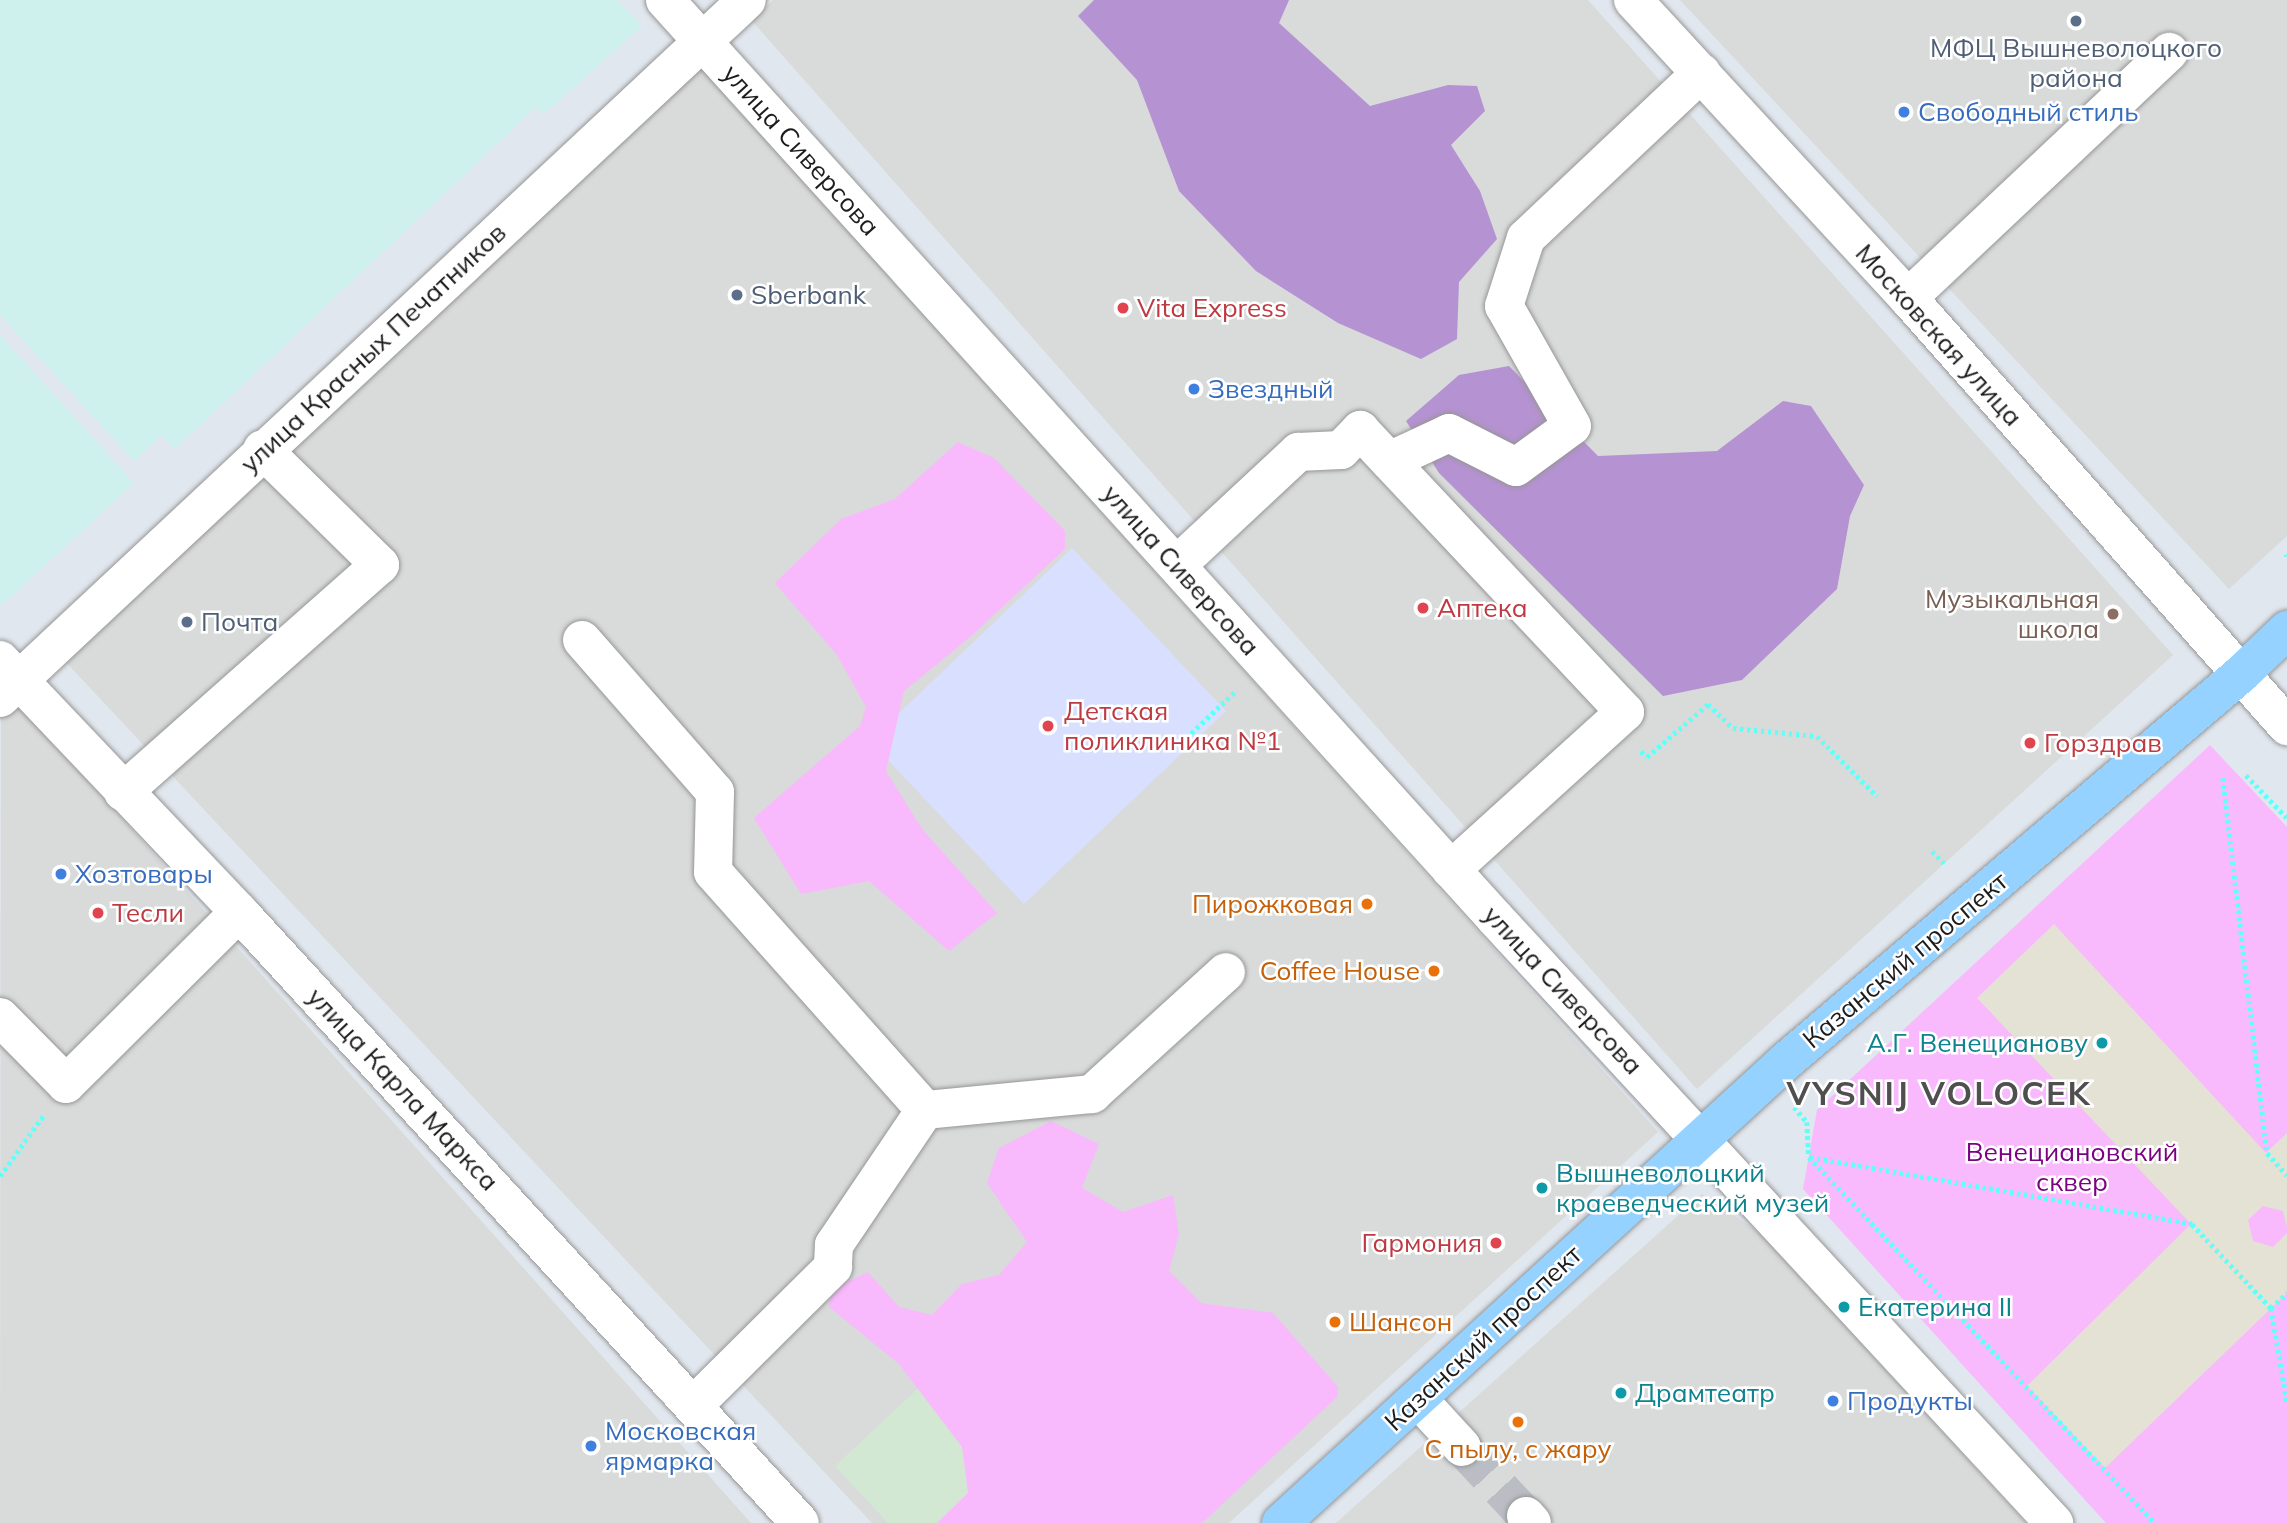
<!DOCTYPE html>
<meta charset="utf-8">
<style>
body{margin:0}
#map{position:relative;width:2287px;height:1523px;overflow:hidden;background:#e1e7ee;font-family:Mulish,sans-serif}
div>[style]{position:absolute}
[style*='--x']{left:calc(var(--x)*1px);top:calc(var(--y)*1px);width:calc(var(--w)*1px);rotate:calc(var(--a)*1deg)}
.residential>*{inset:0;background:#d9dada}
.commercial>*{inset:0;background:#cef1ed}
.industrial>*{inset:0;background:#d2e8d3}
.education>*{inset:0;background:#d9dfff}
.forest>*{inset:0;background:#b592d1}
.park>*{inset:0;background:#f9b9fd}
.plaza>*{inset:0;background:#e4e2d5}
.minor-tunnel>*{height:38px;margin-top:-19px;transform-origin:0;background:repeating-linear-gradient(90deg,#babec4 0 38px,transparent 0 57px)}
.path>*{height:4.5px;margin-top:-2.25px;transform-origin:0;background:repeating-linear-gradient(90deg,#61fff8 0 3.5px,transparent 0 7px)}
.roads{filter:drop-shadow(0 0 2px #969696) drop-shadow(0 0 2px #969696)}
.minor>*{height:38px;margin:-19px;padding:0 19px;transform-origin:19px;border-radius:19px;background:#fff}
.major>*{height:38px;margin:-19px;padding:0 19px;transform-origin:19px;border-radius:19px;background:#95d2ff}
.dots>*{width:19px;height:19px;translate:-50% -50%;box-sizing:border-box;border:4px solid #fff;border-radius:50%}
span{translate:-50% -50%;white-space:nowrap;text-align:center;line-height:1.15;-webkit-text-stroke:5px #fff;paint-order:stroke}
.service-label{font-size:26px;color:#4e5e75}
.left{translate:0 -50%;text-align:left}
.shop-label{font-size:26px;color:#366cbe}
.street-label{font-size:26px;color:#1c1c1c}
.health-label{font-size:26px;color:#be3a42}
.right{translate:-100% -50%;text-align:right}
.education-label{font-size:26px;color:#785e54}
.food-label{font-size:26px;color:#c56008}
.culture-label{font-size:26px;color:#0d838f}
.park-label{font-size:26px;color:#790381}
.district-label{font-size:33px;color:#4f4f4f;font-weight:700;letter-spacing:2px}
</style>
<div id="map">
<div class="residential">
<div style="clip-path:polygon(773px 0,1588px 0,2173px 655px,1697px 1089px,752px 21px)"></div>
<div style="clip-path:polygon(1680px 0,2287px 0,2287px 536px,2229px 589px)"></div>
<div style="clip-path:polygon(690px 54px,1658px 1132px,1229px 1523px,872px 1523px,49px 644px)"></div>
<div style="clip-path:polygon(1px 683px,751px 1523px,0 1523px)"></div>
<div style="clip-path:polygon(1702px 1194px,1759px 1232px,2026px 1523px,1336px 1523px)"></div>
</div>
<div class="commercial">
<div style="clip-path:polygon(0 0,618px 0,642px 26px,544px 114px,536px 107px,175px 449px,161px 435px,134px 461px,0 315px)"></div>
<div style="clip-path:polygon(0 335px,134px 483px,2px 605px,0 602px)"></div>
</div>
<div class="industrial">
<div style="clip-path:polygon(943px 1365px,1186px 1523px,888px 1523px,835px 1466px)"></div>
</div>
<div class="education">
<div style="clip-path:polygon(1072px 548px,1226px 711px,1024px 904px,870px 741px)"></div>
</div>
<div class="forest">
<div style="clip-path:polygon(1094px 0,1289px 0,1279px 23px,1370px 106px,1448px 85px,1477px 86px,1485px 111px,1451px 145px,1480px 191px,1497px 239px,1459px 282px,1457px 339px,1421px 359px,1338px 323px,1256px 271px,1179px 191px,1137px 80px,1078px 16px)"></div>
<div style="clip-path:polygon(1509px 366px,1598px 456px,1717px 451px,1783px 401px,1811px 406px,1864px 485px,1850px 516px,1837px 589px,1742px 680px,1663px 696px,1439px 473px,1406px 421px,1459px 375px)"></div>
</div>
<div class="park">
<div style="clip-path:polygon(958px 442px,994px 458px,1065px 531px,1065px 549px,969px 638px,904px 691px,886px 771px,922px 829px,997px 913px,949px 951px,869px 881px,801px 894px,754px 818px,860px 726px,866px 707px,837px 655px,775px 583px,841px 519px,895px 499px)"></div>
<div style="clip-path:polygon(2210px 745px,2287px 827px,2287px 1523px,2106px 1523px,1803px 1189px,1817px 1110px)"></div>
<div style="clip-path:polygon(1051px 1121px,1099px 1144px,1082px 1188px,1123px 1212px,1173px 1195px,1179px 1234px,1169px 1271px,1201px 1303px,1273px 1313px,1338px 1387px,1337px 1397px,1202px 1523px,937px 1523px,968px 1493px,962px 1447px,899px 1364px,829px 1307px,832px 1289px,868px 1272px,899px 1307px,932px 1315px,962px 1284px,999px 1275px,1027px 1242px,987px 1183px,999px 1148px)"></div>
</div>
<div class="plaza">
<div style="clip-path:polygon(2054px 924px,2266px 1153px,2287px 1133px,2287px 1227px,2283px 1211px,2263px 1206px,2248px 1220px,2253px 1241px,2273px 1247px,2287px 1233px,2287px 1293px,2105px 1468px,2027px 1386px,2191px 1224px,1977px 998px)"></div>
</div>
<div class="minor-tunnel">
<div style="--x:1462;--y:1447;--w:94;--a:47.2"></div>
</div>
<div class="path">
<div style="--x:2286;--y:554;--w:2;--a:63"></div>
<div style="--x:1186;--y:738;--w:70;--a:-43.3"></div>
<div style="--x:1641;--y:751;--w:8;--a:45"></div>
<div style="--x:1647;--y:757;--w:81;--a:-41"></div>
<div style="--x:1708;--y:704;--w:35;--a:44"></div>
<div style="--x:1733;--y:728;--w:84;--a:5.4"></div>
<div style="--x:1817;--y:736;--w:85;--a:45"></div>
<div style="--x:2246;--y:775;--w:59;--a:46.4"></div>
<div style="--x:2223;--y:778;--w:378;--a:83.3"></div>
<div style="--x:2267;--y:1153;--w:30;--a:48"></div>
<div style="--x:1932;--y:851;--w:18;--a:45"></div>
<div style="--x:1794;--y:1107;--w:20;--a:49"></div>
<div style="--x:1807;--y:1122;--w:35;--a:87"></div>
<div style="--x:1809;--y:1157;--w:504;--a:46.61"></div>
<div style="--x:1810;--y:1157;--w:388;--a:9.9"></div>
<div style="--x:2192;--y:1224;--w:115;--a:46.8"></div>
<div style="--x:2271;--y:1308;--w:95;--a:80.3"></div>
<div style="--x:0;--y:1176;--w:74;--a:-54.4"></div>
<div style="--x:2271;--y:1308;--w:22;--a:-43"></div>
</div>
<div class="roads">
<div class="minor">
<div style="--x:665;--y:0;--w:1238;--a:47.88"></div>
<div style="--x:1495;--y:918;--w:824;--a:47.26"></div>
<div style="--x:1633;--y:0;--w:405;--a:47.3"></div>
<div style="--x:1908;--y:298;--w:572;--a:48.47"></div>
<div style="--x:1908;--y:298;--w:359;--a:-43.3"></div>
<div style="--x:1389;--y:461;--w:66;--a:-25"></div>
<div style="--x:1449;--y:433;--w:75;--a:26.9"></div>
<div style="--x:1516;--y:467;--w:69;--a:-36.2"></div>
<div style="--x:1572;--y:426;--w:138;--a:-119.5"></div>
<div style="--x:1504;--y:306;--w:71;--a:-72.1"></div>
<div style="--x:1526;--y:238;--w:241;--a:-43.3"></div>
<div style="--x:1177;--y:565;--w:166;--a:-43"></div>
<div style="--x:1298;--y:452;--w:43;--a:-2.7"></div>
<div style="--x:1341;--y:450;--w:28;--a:-46"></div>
<div style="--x:1360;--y:430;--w:387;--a:46.8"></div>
<div style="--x:1625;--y:712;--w:235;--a:137.8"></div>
<div style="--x:582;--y:640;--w:202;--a:48.8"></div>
<div style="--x:715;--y:792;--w:80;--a:91.4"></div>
<div style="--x:713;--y:872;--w:319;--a:48.3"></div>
<div style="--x:925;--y:1110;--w:163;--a:124"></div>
<div style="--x:834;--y:1245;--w:22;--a:93"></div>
<div style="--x:833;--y:1267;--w:196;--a:135.2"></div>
<div style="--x:0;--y:660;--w:347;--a:46.5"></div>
<div style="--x:239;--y:912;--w:829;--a:47.44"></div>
<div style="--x:0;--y:698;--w:1022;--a:-43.06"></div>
<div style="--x:123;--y:792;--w:343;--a:-41.5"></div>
<div style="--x:380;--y:565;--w:165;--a:-135.5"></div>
<div style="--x:0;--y:1017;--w:94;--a:45.4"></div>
<div style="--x:66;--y:1084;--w:244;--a:-44.8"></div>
<div style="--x:925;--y:1110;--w:168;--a:-5.5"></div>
<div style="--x:1092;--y:1094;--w:181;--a:-42.3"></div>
<div style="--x:1418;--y:1399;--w:65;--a:47.5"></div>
<div style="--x:1526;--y:1516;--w:9;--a:49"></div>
</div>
<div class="major">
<div style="--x:1281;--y:1523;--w:684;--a:-42.45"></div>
<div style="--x:1786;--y:1061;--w:597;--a:-40.38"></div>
<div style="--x:2241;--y:674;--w:64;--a:-43.7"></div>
</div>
</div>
<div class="dots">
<div style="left:2076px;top:21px;background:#5c6f8a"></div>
<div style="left:1904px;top:112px;background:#3f7fe0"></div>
<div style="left:737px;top:295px;background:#5c6f8a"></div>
<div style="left:1123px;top:308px;background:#e0444e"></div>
<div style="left:1194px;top:389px;background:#3f7fe0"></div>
<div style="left:1423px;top:608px;background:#e0444e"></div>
<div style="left:2113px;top:614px;background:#8d6e63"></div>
<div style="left:187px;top:622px;background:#5c6f8a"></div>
<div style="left:1048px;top:726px;background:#e0444e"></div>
<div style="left:2030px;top:743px;background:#e0444e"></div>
<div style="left:61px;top:874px;background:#3f7fe0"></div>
<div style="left:1367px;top:904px;background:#e8710a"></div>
<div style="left:98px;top:913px;background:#e0444e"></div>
<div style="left:1434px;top:971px;background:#e8710a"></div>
<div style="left:2102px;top:1043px;background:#0f9aa8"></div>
<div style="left:1542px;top:1188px;background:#0f9aa8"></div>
<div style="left:1496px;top:1243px;background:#e0444e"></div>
<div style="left:1844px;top:1307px;background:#0f9aa8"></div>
<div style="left:1335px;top:1322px;background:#e8710a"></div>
<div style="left:1621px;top:1393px;background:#0f9aa8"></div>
<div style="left:1833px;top:1401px;background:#3f7fe0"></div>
<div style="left:1518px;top:1422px;background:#e8710a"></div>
<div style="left:591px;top:1446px;background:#3f7fe0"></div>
</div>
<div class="service-label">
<span style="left:2076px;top:63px">МФЦ Вышневолоцкого<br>района</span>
<span class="left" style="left:751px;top:295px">Sberbank</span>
<span class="left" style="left:201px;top:622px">Почта</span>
</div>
<div class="shop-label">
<span class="left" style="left:1918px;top:112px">Свободный стиль</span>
<span class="left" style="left:1208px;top:389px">Звездный</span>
<span class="left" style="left:75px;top:874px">Хозтовары</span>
<span class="left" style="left:1847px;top:1401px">Продукты</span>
<span class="left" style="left:605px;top:1446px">Московская<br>ярмарка</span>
</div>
<div class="street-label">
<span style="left:801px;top:150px;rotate:48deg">улица Сиверсова</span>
<span style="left:1939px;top:335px;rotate:48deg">Московская улица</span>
<span style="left:373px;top:348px;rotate:-43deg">улица Красных Печатников</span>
<span style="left:1181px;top:570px;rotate:48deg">улица Сиверсова</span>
<span style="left:1905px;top:960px;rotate:-40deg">Казанский проспект</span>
<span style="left:1563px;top:990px;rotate:47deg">улица Сиверсова</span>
<span style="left:403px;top:1089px;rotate:47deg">улица Карла Маркса</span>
<span style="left:1483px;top:1338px;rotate:-43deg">Казанский проспект</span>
</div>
<div class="health-label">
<span class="left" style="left:1137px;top:308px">Vita Express</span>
<span class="left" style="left:1437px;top:608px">Аптека</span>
<span class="left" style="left:1064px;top:726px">Детская<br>поликлиника №1</span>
<span class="left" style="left:2044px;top:743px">Горздрав</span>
<span class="left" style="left:112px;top:913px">Тесли</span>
<span class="right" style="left:1482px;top:1243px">Гармония</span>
</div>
<div class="education-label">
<span class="right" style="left:2099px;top:614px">Музыкальная<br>школа</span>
</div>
<div class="food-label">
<span class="right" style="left:1353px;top:904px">Пирожковая</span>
<span class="right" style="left:1420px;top:971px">Coffee House</span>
<span class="left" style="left:1349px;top:1322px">Шансон</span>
<span style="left:1518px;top:1449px">С пылу, с жару</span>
</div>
<div class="culture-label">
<span class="right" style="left:2088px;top:1043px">А.Г. Венецианову</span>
<span class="left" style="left:1556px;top:1188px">Вышневолоцкий<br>краеведческий музей</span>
<span class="left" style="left:1858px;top:1307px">Екатерина II</span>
<span class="left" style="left:1635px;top:1393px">Драмтеатр</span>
</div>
<div class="park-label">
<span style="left:2072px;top:1167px">Венециановский<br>сквер</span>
</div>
<div class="district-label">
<span style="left:1939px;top:1093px">VYSNIJ VOLOCEK</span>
</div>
</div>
